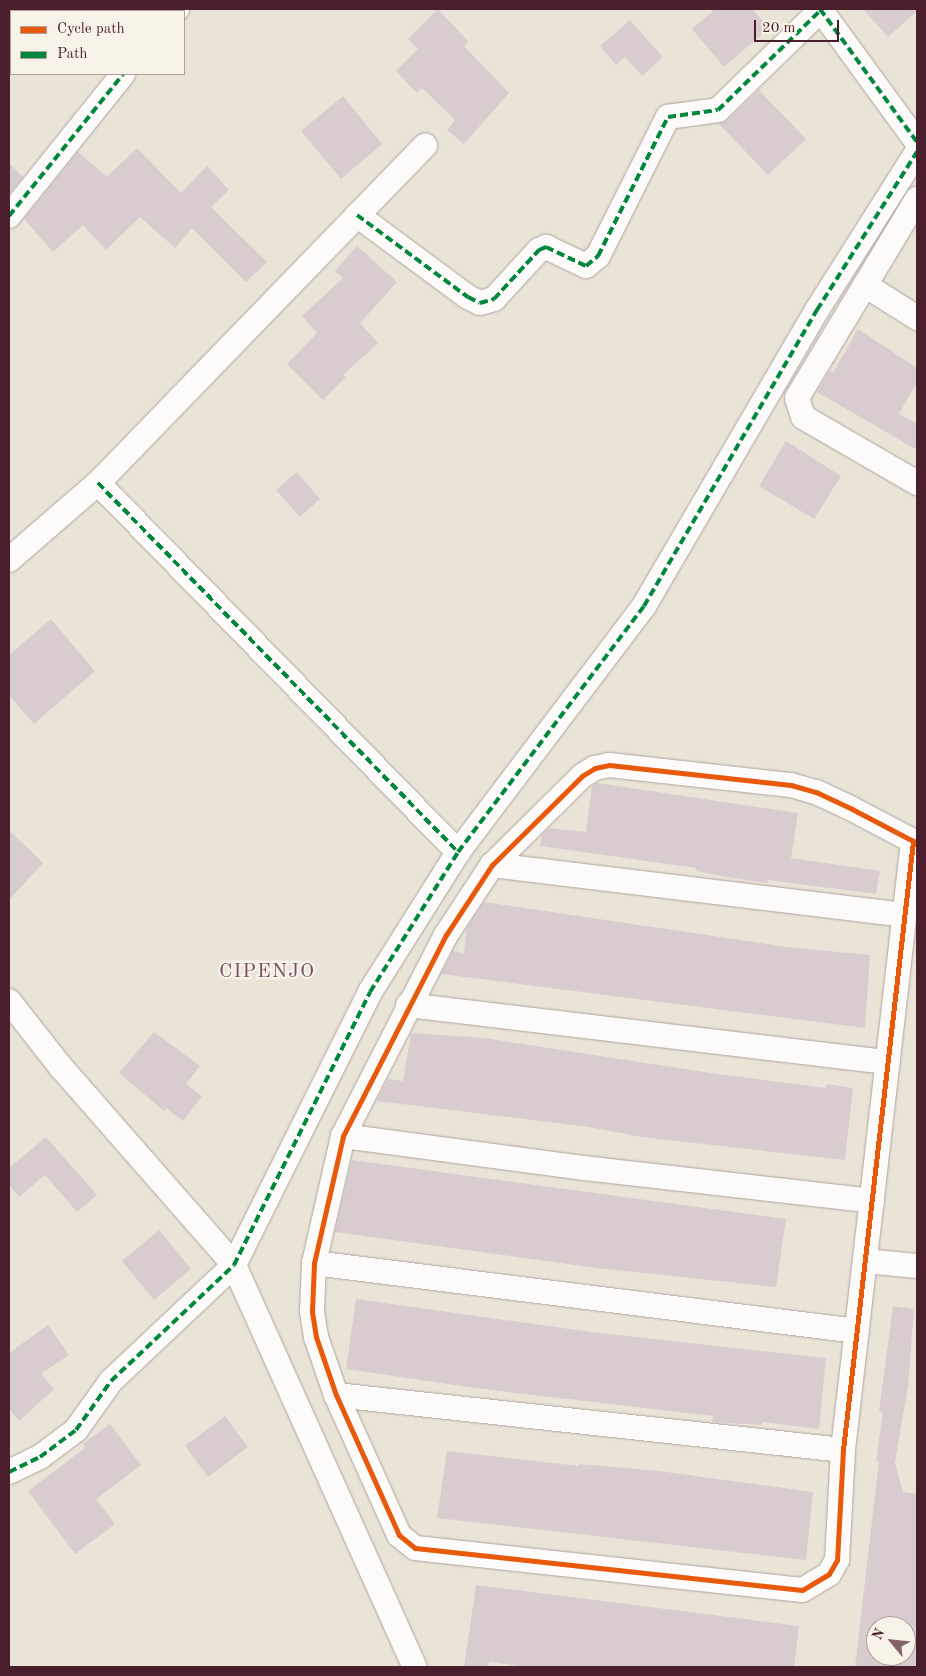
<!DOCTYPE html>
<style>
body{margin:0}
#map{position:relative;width:926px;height:1676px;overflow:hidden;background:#eae4d8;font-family:"Old Standard TT",serif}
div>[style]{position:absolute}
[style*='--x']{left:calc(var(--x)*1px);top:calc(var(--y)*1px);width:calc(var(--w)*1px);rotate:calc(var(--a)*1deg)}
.building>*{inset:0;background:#d9cccf}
.roads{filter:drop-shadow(0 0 1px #ada49e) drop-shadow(0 0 1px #ada49e)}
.street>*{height:24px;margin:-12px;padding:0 12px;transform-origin:12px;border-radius:12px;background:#fcfbf9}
.quiet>*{height:4px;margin-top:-2px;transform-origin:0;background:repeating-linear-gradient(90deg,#00873e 0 8px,transparent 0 12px)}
.cycleway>*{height:5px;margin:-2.5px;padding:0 2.5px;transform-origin:2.5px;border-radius:2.5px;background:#e8590c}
span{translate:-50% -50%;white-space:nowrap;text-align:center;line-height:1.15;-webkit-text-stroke:4.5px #f7f3e8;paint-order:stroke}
.quarter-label{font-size:20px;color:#7d4f66;letter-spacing:1px}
.frame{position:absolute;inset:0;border:10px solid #4a1f2b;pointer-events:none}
.legend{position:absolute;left:10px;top:10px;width:175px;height:65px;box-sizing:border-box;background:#f7f3e8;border:1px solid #b29e9c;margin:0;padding:6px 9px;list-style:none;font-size:15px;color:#4a1f2b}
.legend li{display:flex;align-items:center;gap:10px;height:25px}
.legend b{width:25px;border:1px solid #b29e9c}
.north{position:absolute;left:866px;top:1616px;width:50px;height:50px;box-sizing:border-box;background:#f7f3e8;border:1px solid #b29e9c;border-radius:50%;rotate:298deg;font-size:14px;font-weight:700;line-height:20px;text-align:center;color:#4a1f2b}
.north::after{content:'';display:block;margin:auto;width:18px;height:22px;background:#826468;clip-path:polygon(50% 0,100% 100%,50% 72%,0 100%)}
.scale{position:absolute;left:754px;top:20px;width:85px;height:22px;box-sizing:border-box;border:2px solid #4a1f2b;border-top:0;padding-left:6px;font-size:15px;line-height:18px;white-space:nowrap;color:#4a1f2b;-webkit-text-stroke:4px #f7f3e8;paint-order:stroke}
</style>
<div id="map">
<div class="building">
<div style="clip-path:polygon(438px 9px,468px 41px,464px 46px,509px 93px,464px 144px,447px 130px,455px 120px,422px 88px,417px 93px,396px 71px,418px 49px,408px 39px)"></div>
<div style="clip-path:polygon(715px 9px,752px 9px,769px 28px,724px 67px,692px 29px)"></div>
<div style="clip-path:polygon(863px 9px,917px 9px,917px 11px,888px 37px)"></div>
<div style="clip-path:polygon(630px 20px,663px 57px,642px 76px,625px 57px,616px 65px,600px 46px)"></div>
<div style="clip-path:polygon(759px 90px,806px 139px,768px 175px,719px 124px,728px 120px)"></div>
<div style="clip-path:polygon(343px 96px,382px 144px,341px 179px,301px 131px)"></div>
<div style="clip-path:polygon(137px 148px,181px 193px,207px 166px,229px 190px,211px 207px,267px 262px,246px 282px,192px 228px,175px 248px,140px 217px,106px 250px,83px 225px,53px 252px,24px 219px,78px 152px,107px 177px)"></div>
<div style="clip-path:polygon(9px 163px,23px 177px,9px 194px)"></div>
<div style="clip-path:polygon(357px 246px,397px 282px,360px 323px,378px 343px,343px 375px,346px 377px,323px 400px,287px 364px,317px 333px,302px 316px,343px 278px,335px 271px)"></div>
<div style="clip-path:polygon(858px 329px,917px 368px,917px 382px,899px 414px,917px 424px,917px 450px,817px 392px,830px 371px,833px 373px)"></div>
<div style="clip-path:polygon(786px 441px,841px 476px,814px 519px,759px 486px)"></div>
<div style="clip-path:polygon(297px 472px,320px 499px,300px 517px,276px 490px)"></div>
<div style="clip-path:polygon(51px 619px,95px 671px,34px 724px,9px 695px,9px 655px)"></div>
<div style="clip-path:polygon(597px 783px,798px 813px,791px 858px,880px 871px,876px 894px,768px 880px,767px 883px,732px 878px,696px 871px,696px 868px,540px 846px,542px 835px,549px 828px,586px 832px,592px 786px)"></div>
<div style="clip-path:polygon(9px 830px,43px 863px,9px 900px)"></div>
<div style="clip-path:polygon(484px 902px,787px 947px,870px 955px,865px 1028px,441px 974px,453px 951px,464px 953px,467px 928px)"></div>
<div style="clip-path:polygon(154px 1032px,200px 1066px,186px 1084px,202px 1096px,183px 1121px,166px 1108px,164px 1111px,119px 1073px)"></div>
<div style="clip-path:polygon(411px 1033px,484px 1038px,717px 1074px,826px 1088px,826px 1084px,853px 1088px,845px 1160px,641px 1137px,589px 1127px,377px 1101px,388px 1079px,403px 1081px)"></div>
<div style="clip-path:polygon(46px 1137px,97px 1195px,77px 1212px,45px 1175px,19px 1197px,9px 1185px,9px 1168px)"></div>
<div style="clip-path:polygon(352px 1160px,786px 1219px,776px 1287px,597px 1268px,335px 1232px)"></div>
<div style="clip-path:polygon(159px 1230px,191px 1269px,154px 1300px,122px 1261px)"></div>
<div style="clip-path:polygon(356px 1299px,591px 1332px,826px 1358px,819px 1429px,762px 1422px,762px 1425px,712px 1422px,713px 1416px,475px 1388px,346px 1369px)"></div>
<div style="clip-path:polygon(evenodd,893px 1306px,914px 1309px,908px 1386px,895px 1463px,903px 1492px,917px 1494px,917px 1667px,855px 1667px,879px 1461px,876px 1461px,883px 1412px,879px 1411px,893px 1306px,876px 1626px,906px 1626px,906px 1656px,876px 1656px,876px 1626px)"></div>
<div style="clip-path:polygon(48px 1325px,69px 1355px,41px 1374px,54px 1389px,19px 1421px,9px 1409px,9px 1353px)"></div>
<div style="clip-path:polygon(225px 1416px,248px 1447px,208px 1477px,185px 1446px)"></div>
<div style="clip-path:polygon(110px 1424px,141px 1465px,96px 1499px,115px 1524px,75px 1554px,28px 1491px,85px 1448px,83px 1444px)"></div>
<div style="clip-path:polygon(447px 1451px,579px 1466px,579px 1464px,659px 1471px,813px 1492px,806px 1560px,437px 1518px)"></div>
<div style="clip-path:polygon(476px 1585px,799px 1626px,794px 1667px,527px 1667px,489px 1662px,488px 1667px,464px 1667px)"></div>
</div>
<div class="roads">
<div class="street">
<div style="--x:820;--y:9;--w:165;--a:53.9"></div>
<div style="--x:175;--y:11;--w:3;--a:-45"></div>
<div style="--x:917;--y:199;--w:232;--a:121.1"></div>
<div style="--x:797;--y:398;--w:20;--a:72"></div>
<div style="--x:803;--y:417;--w:132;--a:30.1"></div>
<div style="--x:357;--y:215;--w:138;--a:36.5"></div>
<div style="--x:468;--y:297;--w:13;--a:27"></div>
<div style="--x:480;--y:303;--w:15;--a:-16"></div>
<div style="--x:494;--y:299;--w:67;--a:-47.4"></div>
<div style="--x:539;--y:250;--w:8;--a:-23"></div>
<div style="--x:546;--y:247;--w:44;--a:25.4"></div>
<div style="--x:586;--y:266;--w:16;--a:-40"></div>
<div style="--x:598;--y:256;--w:156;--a:-63.3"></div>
<div style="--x:668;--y:117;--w:50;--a:-8"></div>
<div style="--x:718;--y:110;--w:144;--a:-44.2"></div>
<div style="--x:9;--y:216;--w:182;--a:-51.2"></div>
<div style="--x:865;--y:285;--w:62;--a:32.4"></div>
<div style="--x:98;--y:483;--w:516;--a:45.71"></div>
<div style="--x:9;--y:560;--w:118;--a:-40.9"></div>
<div style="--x:98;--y:483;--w:470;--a:-45.9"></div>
<div style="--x:913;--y:841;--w:613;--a:96.56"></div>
<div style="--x:843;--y:1450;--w:110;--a:93.1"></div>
<div style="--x:837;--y:1560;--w:16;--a:120"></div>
<div style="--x:829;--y:1574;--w:31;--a:149"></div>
<div style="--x:802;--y:1590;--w:389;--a:-173.8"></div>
<div style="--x:415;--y:1548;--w:21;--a:-141"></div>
<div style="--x:399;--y:1535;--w:154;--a:-114.2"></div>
<div style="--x:336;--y:1395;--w:61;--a:-109"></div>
<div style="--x:316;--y:1337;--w:26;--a:-99"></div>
<div style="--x:312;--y:1311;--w:48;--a:-87.6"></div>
<div style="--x:314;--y:1263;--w:130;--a:-77.1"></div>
<div style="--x:343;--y:1136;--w:226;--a:-62.9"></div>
<div style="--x:446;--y:935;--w:84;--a:-56.7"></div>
<div style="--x:492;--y:865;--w:127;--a:-44.7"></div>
<div style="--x:582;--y:776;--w:15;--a:-32"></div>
<div style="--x:595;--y:768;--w:14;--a:-12"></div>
<div style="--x:609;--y:765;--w:183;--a:6.3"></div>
<div style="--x:791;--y:785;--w:26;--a:16"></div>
<div style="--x:816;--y:792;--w:40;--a:25"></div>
<div style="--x:852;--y:809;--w:69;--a:27.7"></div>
<div style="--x:913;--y:841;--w:6;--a:45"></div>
<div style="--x:492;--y:865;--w:415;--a:6.9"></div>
<div style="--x:9;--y:1001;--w:83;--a:51.9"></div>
<div style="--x:60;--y:1066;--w:264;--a:48.8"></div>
<div style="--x:234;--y:1265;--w:441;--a:65.8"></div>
<div style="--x:408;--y:1005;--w:483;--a:6.8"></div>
<div style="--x:343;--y:1136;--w:243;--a:7.6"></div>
<div style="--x:584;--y:1168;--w:290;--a:6.5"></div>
<div style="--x:865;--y:1261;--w:52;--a:5.5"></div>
<div style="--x:314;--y:1263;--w:547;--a:7.14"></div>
<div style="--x:336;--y:1395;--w:510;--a:6.19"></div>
<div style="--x:9;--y:1472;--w:34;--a:-26"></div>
<div style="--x:40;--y:1457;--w:45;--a:-36.9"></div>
<div style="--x:76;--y:1430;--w:60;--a:-54.5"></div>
<div style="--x:111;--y:1381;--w:169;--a:-43.3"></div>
<div style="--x:234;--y:1265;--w:305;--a:-63.5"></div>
<div style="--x:370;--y:992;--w:165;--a:-57.8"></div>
<div style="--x:458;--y:852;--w:308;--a:-52.9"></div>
<div style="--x:644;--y:606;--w:343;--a:-59.7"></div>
<div style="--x:817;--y:310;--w:187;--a:-57.7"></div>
</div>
</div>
<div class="quiet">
<div style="--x:820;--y:9;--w:165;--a:53.9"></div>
<div style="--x:175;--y:11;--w:3;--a:-45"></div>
<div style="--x:357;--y:215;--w:138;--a:36.5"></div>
<div style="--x:468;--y:297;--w:13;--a:27"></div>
<div style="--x:480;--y:303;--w:15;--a:-16"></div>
<div style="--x:494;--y:299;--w:67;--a:-47.4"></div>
<div style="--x:539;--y:250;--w:8;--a:-23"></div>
<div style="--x:546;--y:247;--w:44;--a:25.4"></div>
<div style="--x:586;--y:266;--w:16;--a:-40"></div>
<div style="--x:598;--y:256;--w:156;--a:-63.3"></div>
<div style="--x:668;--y:117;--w:50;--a:-8"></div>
<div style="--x:718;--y:110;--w:144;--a:-44.2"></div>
<div style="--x:9;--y:216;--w:182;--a:-51.2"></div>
<div style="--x:98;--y:483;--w:516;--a:45.71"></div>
<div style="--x:9;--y:1472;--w:34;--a:-26"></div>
<div style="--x:40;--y:1457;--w:45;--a:-36.9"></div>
<div style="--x:76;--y:1430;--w:60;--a:-54.5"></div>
<div style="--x:111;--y:1381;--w:169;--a:-43.3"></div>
<div style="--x:234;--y:1265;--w:305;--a:-63.5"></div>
<div style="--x:370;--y:992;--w:165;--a:-57.8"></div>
<div style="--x:458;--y:852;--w:308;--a:-52.9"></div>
<div style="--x:644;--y:606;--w:343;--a:-59.7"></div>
<div style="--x:817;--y:310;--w:187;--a:-57.7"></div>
</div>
<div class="cycleway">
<div style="--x:913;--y:841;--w:613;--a:96.56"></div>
<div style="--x:843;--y:1450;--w:110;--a:93.1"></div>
<div style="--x:837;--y:1560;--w:16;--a:120"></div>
<div style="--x:829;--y:1574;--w:31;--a:149"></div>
<div style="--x:802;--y:1590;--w:389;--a:-173.8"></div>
<div style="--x:415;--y:1548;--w:21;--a:-141"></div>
<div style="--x:399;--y:1535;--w:154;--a:-114.2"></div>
<div style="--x:336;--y:1395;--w:61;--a:-109"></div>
<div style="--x:316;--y:1337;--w:26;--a:-99"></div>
<div style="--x:312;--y:1311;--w:48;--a:-87.6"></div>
<div style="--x:314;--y:1263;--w:130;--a:-77.1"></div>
<div style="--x:343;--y:1136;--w:226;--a:-62.9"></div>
<div style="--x:446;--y:935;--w:84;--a:-56.7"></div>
<div style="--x:492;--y:865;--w:127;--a:-44.7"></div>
<div style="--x:582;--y:776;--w:15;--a:-32"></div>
<div style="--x:595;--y:768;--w:14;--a:-12"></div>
<div style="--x:609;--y:765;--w:183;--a:6.3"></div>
<div style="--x:791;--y:785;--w:26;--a:16"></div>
<div style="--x:816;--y:792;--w:40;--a:25"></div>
<div style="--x:852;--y:809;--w:69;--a:27.7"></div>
<div style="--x:913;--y:841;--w:6;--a:45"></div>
</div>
<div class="quarter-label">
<span style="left:267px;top:972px">CIPENJO</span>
</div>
<div class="frame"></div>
<ul class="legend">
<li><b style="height:6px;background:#e8590c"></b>Cycle path</li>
<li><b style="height:6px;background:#00873e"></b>Path</li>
</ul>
<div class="north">N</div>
<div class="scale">20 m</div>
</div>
